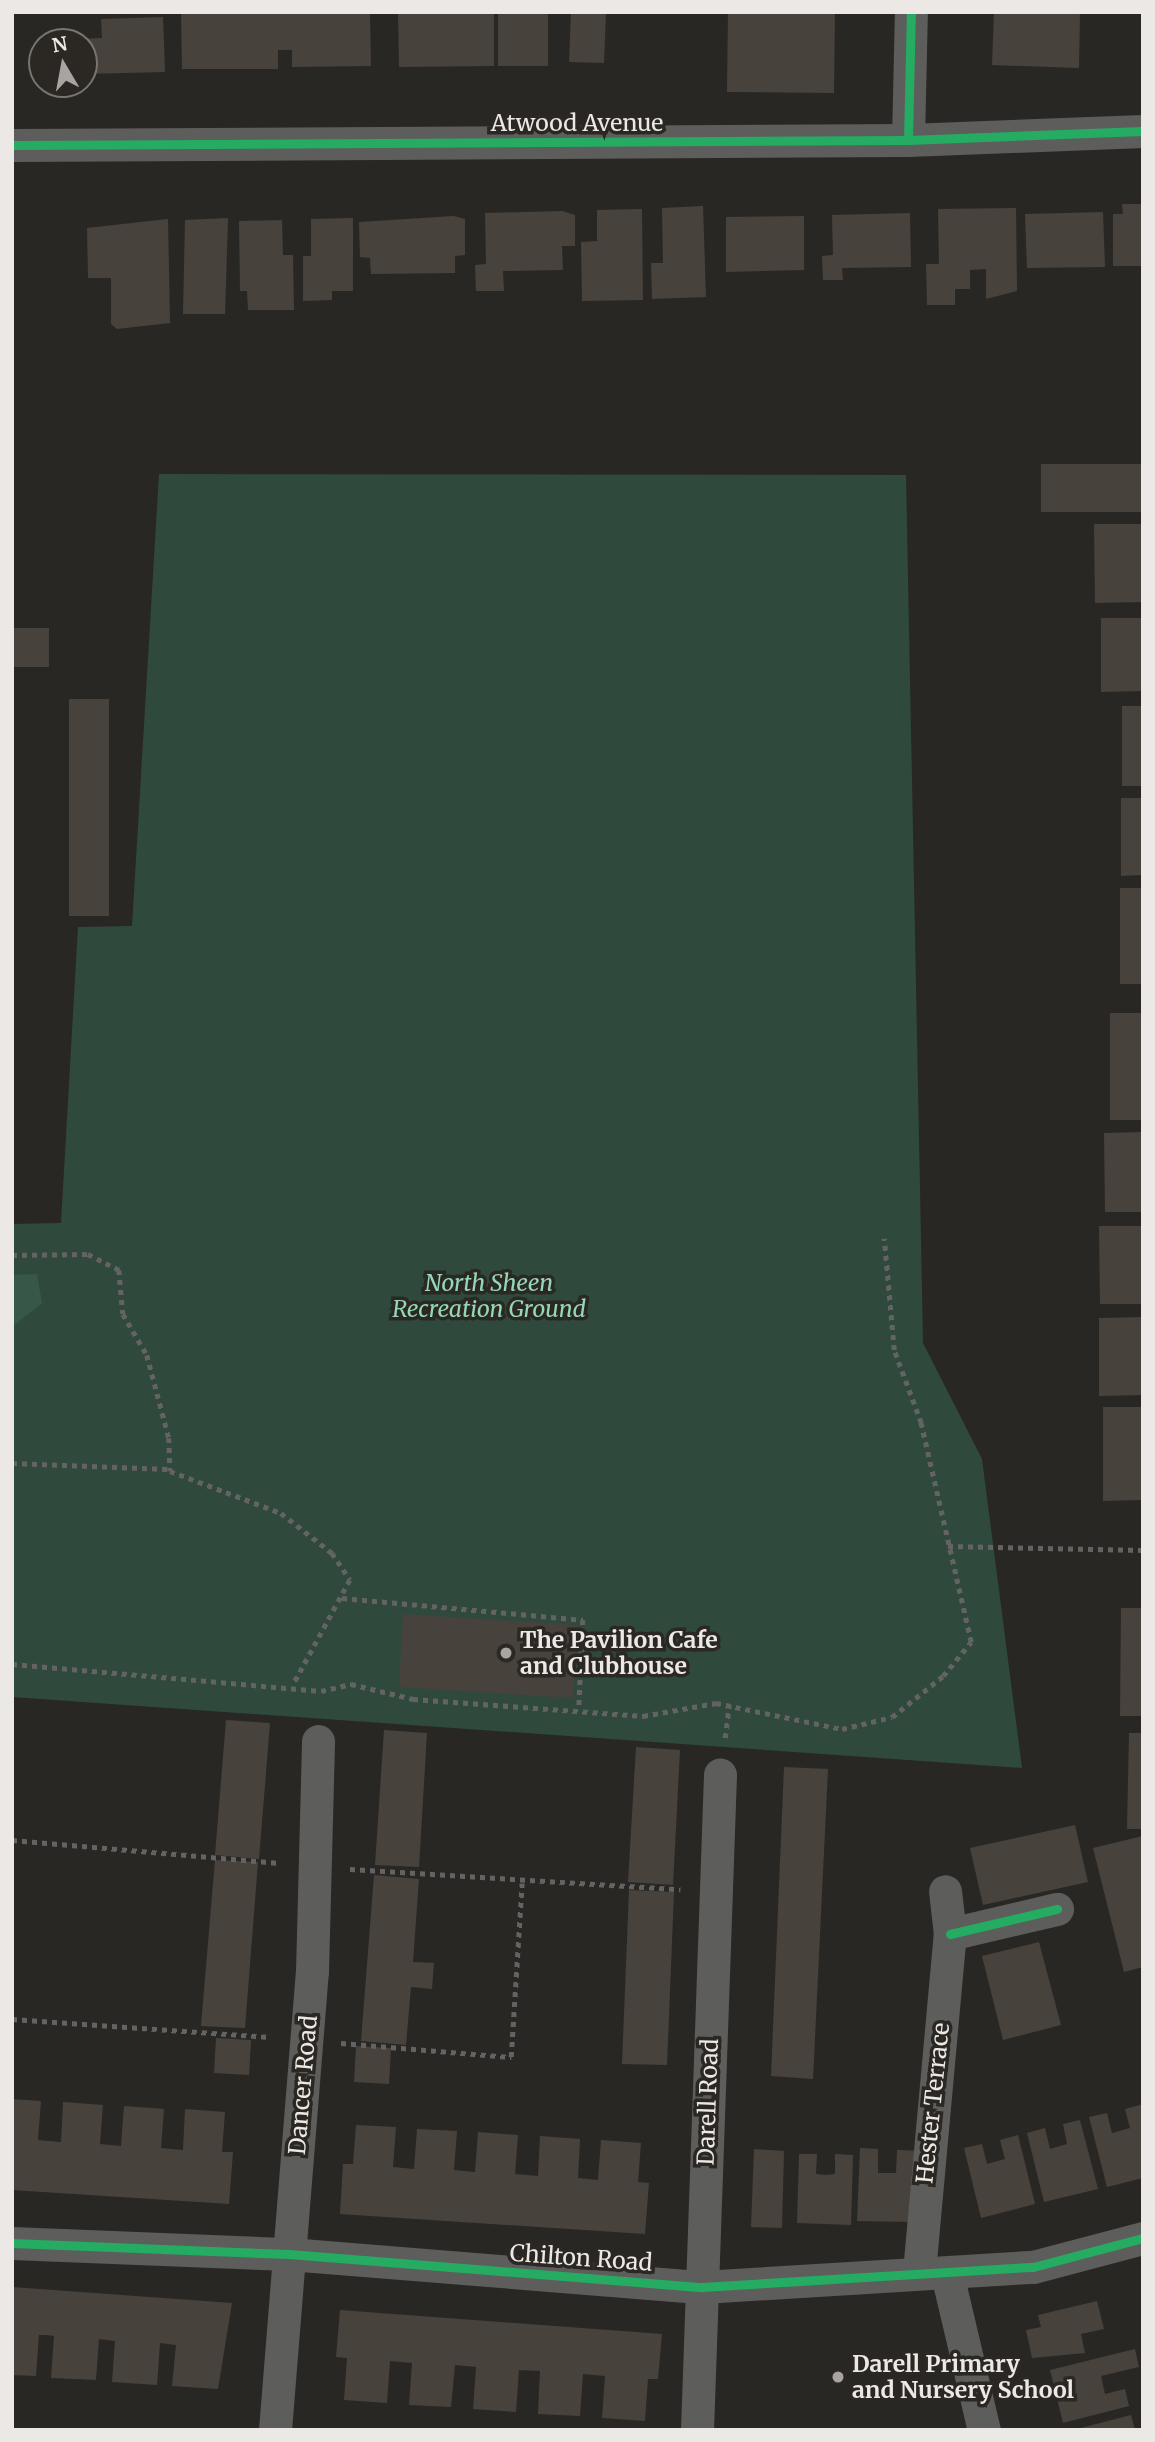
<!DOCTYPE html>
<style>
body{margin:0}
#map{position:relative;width:1155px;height:2442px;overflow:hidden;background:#292724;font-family:Merriweather,serif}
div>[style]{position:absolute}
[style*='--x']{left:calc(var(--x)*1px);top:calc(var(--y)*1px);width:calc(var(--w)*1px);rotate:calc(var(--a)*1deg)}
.green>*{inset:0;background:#2f4a3d}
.forest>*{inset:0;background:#375748}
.building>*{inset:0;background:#48423d}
.path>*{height:4.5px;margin-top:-2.25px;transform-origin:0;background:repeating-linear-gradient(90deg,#646363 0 5px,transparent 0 10px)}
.minor>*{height:33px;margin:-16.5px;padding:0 16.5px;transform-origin:16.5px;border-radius:16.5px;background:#5d5d5c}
.cycleway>*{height:9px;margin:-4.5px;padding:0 4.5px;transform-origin:4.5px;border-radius:4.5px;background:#26ab63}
.dots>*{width:19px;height:19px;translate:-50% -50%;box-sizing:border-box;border:4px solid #2b2722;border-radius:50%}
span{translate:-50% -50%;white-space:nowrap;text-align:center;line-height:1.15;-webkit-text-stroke:7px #2b2722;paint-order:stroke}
.street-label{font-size:23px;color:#ebe8e5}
.park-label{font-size:23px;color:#93d8b7;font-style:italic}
.poi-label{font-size:23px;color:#ebe8e5;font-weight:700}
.left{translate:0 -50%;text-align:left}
.frame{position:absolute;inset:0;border:14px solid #ebe8e5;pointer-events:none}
.north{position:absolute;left:28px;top:28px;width:70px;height:70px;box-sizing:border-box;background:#2b2722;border:2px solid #787470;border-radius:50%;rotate:350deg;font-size:19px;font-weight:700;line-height:28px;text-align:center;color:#ebe8e5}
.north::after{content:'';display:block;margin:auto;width:24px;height:32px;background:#a7a4a1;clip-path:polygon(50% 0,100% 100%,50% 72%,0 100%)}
</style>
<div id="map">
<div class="green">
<div style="clip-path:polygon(159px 474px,906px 475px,923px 1343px,982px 1459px,1022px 1768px,12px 1697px,12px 1224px,61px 1223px,78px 927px,132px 926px)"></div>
</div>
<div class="forest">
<div style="clip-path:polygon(37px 1274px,42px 1303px,12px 1327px,12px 1275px)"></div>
</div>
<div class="building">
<div style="clip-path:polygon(181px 12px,370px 12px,371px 66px,292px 67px,292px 50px,278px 50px,278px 69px,182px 69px)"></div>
<div style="clip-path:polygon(398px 12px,494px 12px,494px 66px,399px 67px)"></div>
<div style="clip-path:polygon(498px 12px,548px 12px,548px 66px,498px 66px)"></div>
<div style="clip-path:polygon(571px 12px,606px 12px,604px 63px,569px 62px)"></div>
<div style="clip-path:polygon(728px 12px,835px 12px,834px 93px,727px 92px)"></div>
<div style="clip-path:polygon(994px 12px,1080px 12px,1079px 68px,992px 65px)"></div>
<div style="clip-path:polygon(163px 17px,165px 72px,84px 74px,79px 39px,102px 38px,101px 19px)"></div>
<div style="clip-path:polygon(1122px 204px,1143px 204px,1143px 266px,1113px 266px,1113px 214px,1123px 214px)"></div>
<div style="clip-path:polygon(703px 206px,706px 297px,652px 299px,651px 263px,663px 263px,662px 208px)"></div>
<div style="clip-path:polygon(1016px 208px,1017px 291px,986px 299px,986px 269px,970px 270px,970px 289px,955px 289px,955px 305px,927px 305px,926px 264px,939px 264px,938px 209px)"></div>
<div style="clip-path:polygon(642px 209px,643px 300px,582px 301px,581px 242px,597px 241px,597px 210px)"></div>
<div style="clip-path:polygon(562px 211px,575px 215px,575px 246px,562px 246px,563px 270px,503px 271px,504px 291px,476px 291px,475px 265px,486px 264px,485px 213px)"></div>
<div style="clip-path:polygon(1103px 212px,1105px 267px,1027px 268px,1025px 214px)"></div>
<div style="clip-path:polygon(910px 213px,911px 267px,842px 268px,843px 280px,823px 280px,822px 256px,833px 255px,832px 215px)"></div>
<div style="clip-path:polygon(454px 216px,465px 219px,465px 255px,455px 256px,455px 273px,371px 274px,370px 258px,360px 257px,359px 222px)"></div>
<div style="clip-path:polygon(804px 216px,804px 270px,726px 272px,726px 217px)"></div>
<div style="clip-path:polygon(228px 218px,225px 314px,183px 314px,185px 220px)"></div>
<div style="clip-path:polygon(353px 218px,353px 291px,332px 291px,332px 300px,303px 301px,303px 256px,311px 256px,311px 219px)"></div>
<div style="clip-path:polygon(168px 219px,170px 323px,117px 329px,111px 324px,111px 278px,88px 278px,87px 228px)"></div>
<div style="clip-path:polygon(282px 220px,283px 255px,293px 255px,294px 310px,248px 310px,247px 291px,240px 291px,239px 221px)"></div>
<div style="clip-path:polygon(1041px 464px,1143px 464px,1143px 512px,1041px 512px)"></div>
<div style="clip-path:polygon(1094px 524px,1143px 524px,1143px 602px,1095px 603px)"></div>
<div style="clip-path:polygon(1101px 618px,1143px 618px,1143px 691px,1101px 692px)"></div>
<div style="clip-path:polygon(12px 628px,49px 628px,49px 667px,12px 667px)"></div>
<div style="clip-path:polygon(69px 699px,109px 699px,109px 916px,69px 916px)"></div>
<div style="clip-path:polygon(1122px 706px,1143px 706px,1143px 786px,1122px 786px)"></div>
<div style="clip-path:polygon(1121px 798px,1143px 798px,1143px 875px,1121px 876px)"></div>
<div style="clip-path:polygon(1120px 888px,1143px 888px,1143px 984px,1120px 984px)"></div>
<div style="clip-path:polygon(1110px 1013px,1143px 1013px,1143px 1120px,1110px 1120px)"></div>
<div style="clip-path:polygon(1143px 1132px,1143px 1212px,1105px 1212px,1104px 1133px)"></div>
<div style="clip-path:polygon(1099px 1226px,1143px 1226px,1143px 1304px,1100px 1304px)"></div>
<div style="clip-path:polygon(1143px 1317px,1143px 1395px,1099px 1396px,1099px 1318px)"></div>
<div style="clip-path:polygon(1103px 1407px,1143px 1407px,1143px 1500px,1103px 1501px)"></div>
<div style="clip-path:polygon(1121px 1608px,1143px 1608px,1143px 1716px,1120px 1716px)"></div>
<div style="clip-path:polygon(403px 1614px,578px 1625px,573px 1698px,399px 1687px)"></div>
<div style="clip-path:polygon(226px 1720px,270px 1723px,259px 1859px,215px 1855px)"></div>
<div style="clip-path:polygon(384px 1730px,427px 1733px,419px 1867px,375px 1865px)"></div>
<div style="clip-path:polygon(1129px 1733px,1143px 1733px,1143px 1829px,1127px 1829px)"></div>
<div style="clip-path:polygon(636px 1747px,680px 1750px,673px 1885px,628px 1882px)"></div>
<div style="clip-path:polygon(784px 1767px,828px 1769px,813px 2079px,771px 2076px)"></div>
<div style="clip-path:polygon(1075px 1825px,1088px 1882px,983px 1905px,970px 1848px)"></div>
<div style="clip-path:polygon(1143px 1836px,1143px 1967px,1124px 1972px,1093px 1848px)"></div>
<div style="clip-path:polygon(215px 1860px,258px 1862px,245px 2028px,201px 2026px)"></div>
<div style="clip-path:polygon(374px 1875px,419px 1879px,413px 1962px,434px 1963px,432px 1989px,411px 1987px,406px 2045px,361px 2041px)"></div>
<div style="clip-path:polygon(629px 1890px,674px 1892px,667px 2065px,622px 2064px)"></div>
<div style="clip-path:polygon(1039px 1942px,1061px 2025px,1003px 2040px,982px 1956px)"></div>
<div style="clip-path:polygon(216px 2038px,251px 2040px,249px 2075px,214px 2073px)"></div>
<div style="clip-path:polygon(356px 2046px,391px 2048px,389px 2084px,354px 2082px)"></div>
<div style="clip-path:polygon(12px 2099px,41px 2101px,38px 2140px,61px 2142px,63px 2102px,103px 2105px,100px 2144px,121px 2146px,124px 2106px,164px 2109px,161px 2148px,183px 2150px,185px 2109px,225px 2112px,222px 2152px,233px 2152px,229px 2204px,12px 2190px)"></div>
<div style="clip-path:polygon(1143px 2104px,1143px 2178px,1107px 2187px,1089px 2117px,1107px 2113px,1112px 2133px,1130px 2128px,1125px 2109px)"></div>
<div style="clip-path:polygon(1080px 2120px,1098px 2189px,1044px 2202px,1027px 2133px,1045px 2128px,1050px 2149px,1067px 2144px,1063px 2124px)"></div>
<div style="clip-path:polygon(356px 2125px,396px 2127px,393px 2167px,414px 2169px,417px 2129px,457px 2131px,454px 2170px,475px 2172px,478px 2132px,518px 2135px,515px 2174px,538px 2176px,540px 2136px,580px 2139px,578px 2178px,598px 2180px,601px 2140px,641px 2143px,638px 2182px,649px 2183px,645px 2234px,340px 2214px,343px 2164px,353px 2164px)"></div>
<div style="clip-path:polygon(1018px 2135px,1035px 2204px,981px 2218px,964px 2148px,982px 2144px,987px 2164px,1005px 2159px,1000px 2140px)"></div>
<div style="clip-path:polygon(860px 2148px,878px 2149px,878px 2173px,896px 2173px,897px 2150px,923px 2151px,912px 2222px,857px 2221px)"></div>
<div style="clip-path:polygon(754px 2149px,784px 2151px,782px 2228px,751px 2227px)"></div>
<div style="clip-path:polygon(799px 2154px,817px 2154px,816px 2174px,826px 2175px,835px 2174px,835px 2154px,853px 2155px,851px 2225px,797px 2223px)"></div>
<div style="clip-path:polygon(12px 2287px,232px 2303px,218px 2389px,172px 2386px,176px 2345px,160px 2343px,157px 2385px,112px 2382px,115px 2341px,99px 2339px,96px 2380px,51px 2378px,54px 2336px,46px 2335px,39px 2335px,36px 2376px,12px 2375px)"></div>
<div style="clip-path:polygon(1097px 2301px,1104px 2329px,1081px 2334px,1085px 2353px,1032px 2358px,1026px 2330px,1041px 2327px,1038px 2315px)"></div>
<div style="clip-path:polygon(340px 2310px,662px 2334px,658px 2379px,648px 2379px,645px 2421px,602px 2418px,605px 2376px,583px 2374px,580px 2416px,538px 2414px,540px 2371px,519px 2370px,516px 2412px,473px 2409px,476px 2367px,455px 2365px,451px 2407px,409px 2405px,412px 2363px,390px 2361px,387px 2403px,344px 2400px,347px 2358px,336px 2357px)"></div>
<div style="clip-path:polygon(1135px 2349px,1139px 2367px,1101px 2376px,1105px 2394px,1125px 2389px,1129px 2406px,1063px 2423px,1050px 2370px)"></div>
<div style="clip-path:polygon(1131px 2415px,1135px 2430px,1077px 2430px,1077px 2429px)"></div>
</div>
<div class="path">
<div style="--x:12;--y:1255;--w:76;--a:-0.8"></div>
<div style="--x:88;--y:1254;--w:35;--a:27"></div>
<div style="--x:119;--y:1270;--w:44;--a:84.8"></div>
<div style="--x:123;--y:1314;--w:48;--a:59.7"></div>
<div style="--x:147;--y:1355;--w:86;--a:75.2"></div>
<div style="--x:169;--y:1438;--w:33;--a:88"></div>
<div style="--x:170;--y:1471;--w:119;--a:20.7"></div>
<div style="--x:281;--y:1513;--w:65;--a:38.1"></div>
<div style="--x:332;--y:1553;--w:32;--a:56"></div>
<div style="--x:350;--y:1580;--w:119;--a:118.5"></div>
<div style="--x:12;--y:1463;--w:156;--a:2.2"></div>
<div style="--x:948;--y:1546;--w:195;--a:1.2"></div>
<div style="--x:342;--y:1598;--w:242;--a:5.2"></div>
<div style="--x:583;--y:1620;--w:89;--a:92.6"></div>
<div style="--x:12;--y:1664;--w:310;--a:5"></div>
<div style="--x:321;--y:1691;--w:31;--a:-13"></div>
<div style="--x:351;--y:1684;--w:64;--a:13.6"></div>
<div style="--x:413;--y:1699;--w:231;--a:4.2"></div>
<div style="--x:643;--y:1716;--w:74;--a:-10.1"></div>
<div style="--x:716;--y:1703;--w:129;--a:11.7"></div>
<div style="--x:842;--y:1729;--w:51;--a:-13.5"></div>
<div style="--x:892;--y:1717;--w:65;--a:-38.8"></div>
<div style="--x:943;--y:1676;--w:44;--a:-50.5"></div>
<div style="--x:971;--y:1642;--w:225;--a:-102.9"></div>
<div style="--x:921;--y:1423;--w:78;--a:-110.3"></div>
<div style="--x:894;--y:1350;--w:112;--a:-95.1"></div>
<div style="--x:725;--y:1738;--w:33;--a:-83"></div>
<div style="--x:12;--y:1840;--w:268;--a:4.9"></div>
<div style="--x:350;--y:1869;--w:331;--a:3.5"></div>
<div style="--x:12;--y:2019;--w:259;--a:4"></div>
<div style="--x:341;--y:2043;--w:171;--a:4.7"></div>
<div style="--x:511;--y:2057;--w:174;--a:-86.4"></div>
</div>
<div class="minor">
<div style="--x:908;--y:140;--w:128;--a:-88.7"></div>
<div style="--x:12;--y:145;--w:896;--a:-0.32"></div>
<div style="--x:908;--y:140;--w:235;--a:-2.2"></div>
<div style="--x:950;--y:1934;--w:110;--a:-13.2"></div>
<div style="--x:12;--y:2243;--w:277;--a:2.3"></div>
<div style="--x:289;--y:2254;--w:414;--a:4.6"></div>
<div style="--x:702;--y:2287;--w:332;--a:-3.5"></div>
<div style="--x:1033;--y:2267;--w:114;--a:-14.8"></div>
<div style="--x:919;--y:2272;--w:339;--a:-84.8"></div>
<div style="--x:950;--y:1934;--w:43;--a:-96.6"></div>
<div style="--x:947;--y:2274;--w:160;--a:76.7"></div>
<div style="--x:275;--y:2430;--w:459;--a:-85.4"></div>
<div style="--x:312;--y:1972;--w:231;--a:-88.5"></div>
<div style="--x:697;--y:2430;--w:656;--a:-87.99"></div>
</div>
<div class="cycleway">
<div style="--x:908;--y:140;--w:128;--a:-88.7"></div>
<div style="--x:12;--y:145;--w:896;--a:-0.32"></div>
<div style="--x:908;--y:140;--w:235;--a:-2.2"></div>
<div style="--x:950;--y:1934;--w:110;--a:-13.2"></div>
<div style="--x:12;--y:2243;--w:277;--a:2.3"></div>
<div style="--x:289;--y:2254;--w:414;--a:4.6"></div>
<div style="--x:702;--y:2287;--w:332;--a:-3.5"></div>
<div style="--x:1033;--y:2267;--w:114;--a:-14.8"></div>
</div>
<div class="dots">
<div style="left:506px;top:1653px;background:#a7a4a1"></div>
<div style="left:838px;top:2377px;background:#a7a4a1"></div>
</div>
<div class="street-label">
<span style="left:577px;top:123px">Atwood Avenue</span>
<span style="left:303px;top:2085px;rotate:-85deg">Dancer Road</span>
<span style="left:708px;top:2102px;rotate:-88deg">Darell Road</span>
<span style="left:933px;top:2103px;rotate:-84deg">Hester Terrace</span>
<span style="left:581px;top:2258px;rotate:4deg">Chilton Road</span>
</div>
<div class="park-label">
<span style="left:489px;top:1296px">North Sheen<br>Recreation Ground</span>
</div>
<div class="poi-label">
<span class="left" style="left:520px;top:1653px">The Pavilion Cafe<br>and Clubhouse</span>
<span class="left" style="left:852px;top:2377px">Darell Primary<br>and Nursery School</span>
</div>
<div class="frame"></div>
<div class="north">N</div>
</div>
